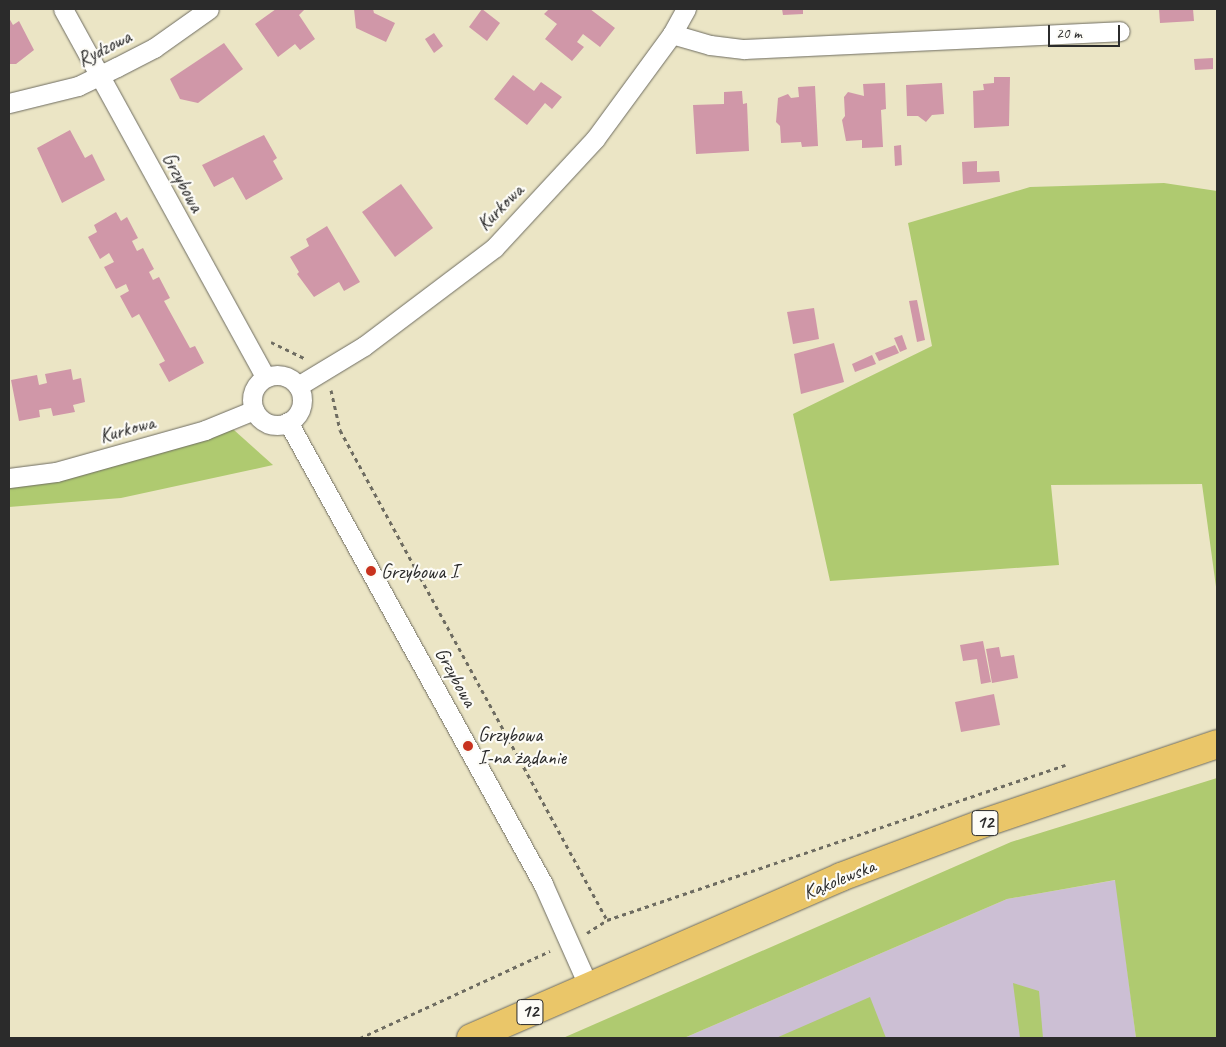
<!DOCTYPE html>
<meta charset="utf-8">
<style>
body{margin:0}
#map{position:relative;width:1226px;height:1047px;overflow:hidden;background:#ebe5c5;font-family:Caveat,sans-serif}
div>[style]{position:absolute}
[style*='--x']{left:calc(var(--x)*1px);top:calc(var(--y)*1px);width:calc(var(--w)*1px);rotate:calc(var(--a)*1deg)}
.industrial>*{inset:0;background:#ccbfd4}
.green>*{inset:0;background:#afca70}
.building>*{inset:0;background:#d097a8}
.path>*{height:3px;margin-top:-1.5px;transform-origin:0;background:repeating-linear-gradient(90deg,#6e6c61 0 4px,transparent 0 8px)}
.roads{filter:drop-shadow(0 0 1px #6e6c61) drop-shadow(0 0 1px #6e6c61)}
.minor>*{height:19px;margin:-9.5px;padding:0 9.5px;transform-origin:9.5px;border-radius:9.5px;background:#fff}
.minor>.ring{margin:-9.5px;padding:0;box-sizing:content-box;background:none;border:19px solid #fff;border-radius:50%}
.primary>*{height:28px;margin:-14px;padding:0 14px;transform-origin:14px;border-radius:14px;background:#eac669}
.dots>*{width:14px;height:14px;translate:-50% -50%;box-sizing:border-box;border:2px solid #fdfcf7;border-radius:50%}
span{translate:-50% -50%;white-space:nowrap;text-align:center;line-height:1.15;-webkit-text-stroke:4.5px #fdfcf7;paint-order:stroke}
.shield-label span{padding:1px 4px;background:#fdfcf7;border:1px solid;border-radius:4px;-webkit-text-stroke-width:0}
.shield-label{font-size:19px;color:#2b2b2b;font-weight:700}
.street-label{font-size:20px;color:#2b2b2b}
.poi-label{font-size:20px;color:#2b2b2b}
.left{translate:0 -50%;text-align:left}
.frame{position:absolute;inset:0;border:10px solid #2b2b2b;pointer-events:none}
.scale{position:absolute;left:1048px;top:25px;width:72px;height:22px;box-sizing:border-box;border:2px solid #2b2b2b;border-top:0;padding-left:6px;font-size:15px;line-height:18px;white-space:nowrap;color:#2b2b2b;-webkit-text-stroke:4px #fdfcf7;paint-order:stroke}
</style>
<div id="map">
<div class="industrial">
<div style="clip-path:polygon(1116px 880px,1136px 1038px,684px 1038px,1007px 899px)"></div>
</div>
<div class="green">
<div style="clip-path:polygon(1164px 183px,1217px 191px,1217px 594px,1202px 484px,1051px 485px,1059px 565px,830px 581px,793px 414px,932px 346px,908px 223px,1030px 187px)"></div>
<div style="clip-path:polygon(225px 422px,273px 465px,121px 498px,9px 507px,9px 478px)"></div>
<div style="clip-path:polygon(1217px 778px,1217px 1038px,1136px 1038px,1115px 880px,1007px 899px,684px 1038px,563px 1038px,1011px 842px)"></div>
<div style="clip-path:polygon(1013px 983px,1039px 991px,1043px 1038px,1020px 1038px)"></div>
<div style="clip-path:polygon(870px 997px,886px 1038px,776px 1038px)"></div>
</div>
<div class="building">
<div style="clip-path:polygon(276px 9px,305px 9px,299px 15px,315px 39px,300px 50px,295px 44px,278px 57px,255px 24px)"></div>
<div style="clip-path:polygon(354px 9px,373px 9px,374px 13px,395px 23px,386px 42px,356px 28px)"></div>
<div style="clip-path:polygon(482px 9px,500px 23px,487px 41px,469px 27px)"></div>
<div style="clip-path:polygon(549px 9px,590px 9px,615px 28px,600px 47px,583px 34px,577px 42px,584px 47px,572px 61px,545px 39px,557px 24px,544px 14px)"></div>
<div style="clip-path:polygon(782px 9px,803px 9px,803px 14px,783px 15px)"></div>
<div style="clip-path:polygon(1159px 9px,1193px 9px,1194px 21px,1160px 23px)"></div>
<div style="clip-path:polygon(9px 18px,13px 25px,19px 21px,34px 50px,16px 64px,9px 64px)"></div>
<div style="clip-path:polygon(434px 33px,443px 46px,434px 53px,425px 39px)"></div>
<div style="clip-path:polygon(224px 43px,243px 69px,198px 103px,180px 99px,170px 79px)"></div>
<div style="clip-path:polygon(1213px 58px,1213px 69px,1195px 70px,1194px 59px)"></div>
<div style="clip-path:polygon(513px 75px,534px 91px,541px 82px,562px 97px,552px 109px,545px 103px,527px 125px,494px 99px)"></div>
<div style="clip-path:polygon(994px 77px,1010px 77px,1009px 126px,974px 128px,973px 91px,984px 90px,983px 84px,994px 83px)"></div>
<div style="clip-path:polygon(885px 83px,886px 109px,881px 110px,883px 147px,862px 148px,862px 140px,846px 141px,842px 120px,845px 116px,844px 97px,848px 92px,864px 96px,863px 84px)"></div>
<div style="clip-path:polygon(942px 83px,944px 114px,932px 115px,926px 122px,918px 116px,907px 116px,906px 85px)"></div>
<div style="clip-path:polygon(815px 86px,818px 146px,802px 147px,801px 142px,781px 143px,780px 126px,776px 122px,778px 98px,788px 94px,791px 98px,799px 97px,798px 87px)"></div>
<div style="clip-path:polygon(742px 91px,743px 104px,747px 103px,749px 151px,696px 154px,693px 105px,724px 104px,724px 92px)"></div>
<div style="clip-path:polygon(70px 130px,85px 158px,92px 154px,105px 180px,62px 203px,37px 148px)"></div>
<div style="clip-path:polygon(264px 135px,277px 158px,273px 161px,283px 179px,246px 200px,233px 177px,214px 187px,202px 165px)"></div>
<div style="clip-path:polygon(901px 145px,902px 165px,895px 166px,894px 146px)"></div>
<div style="clip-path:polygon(977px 161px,977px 172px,999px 171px,1000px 182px,963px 184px,962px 162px)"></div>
<div style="clip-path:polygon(401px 184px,433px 228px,395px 257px,362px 212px)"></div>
<div style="clip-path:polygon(116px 212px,121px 221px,127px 217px,138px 238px,132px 241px,137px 251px,143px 248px,154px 269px,149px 272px,153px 280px,159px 277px,170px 298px,164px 301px,190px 348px,195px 346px,204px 363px,169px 382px,159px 364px,165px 361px,139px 314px,132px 318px,120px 296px,129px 291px,126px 284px,116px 289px,104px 267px,114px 262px,109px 253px,100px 259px,88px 237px,97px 232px,94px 225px)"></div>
<div style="clip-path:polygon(327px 226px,360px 282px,344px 291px,339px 282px,314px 297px,297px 274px,299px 272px,290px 257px,309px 246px,306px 239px)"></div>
<div style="clip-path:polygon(917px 300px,925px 340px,917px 342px,909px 301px)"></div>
<div style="clip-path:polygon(814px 308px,819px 339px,793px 344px,787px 312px)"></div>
<div style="clip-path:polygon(902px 335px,907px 349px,900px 352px,894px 338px)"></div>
<div style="clip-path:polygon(834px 343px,844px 382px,801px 394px,794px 354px)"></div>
<div style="clip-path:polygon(895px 345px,899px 353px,879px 361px,875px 353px)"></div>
<div style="clip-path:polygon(872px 355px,876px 364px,855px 372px,852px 364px)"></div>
<div style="clip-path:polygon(71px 369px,73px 380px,81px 378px,85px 402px,73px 405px,75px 412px,53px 416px,51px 408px,39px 410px,40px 417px,19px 421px,11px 380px,37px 375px,39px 385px,47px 383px,45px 374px)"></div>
<div style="clip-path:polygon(983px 641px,991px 682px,981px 684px,977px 659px,963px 661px,960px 645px)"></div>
<div style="clip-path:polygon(999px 647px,1001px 657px,1014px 655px,1018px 678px,992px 683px,986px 649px)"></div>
<div style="clip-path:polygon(994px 694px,1000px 725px,961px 732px,955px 702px)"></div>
</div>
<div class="path">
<div style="--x:271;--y:342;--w:37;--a:26"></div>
<div style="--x:331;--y:390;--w:41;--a:77.3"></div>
<div style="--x:340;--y:430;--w:558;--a:61.41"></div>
<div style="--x:587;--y:933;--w:24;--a:-33"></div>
<div style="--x:607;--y:920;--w:484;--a:-18.7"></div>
<div style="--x:360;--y:1038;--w:209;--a:-24.6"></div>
</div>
<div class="roads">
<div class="minor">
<div style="--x:63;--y:9;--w:420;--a:61.2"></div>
<div style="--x:672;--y:34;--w:40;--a:16"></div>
<div style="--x:710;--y:45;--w:34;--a:7"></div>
<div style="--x:744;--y:49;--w:376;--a:-2.7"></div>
<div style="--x:9;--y:103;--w:71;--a:-13.8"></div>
<div style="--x:78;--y:86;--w:43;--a:-26"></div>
<div style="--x:117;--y:67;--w:42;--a:-27.2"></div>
<div style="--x:154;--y:48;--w:67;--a:-35.3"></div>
<div class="ring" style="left:252px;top:375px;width:31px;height:31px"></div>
<div style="--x:298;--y:386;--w:77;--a:-31.2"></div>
<div style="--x:364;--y:346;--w:163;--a:-37"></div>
<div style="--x:494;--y:248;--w:149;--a:-47.2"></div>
<div style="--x:595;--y:139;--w:130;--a:-53.7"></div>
<div style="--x:672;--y:34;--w:29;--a:-61"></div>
<div style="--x:288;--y:422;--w:528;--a:61.1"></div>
<div style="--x:543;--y:884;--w:111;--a:66"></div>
<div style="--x:9;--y:478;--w:47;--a:-7.3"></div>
<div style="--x:56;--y:472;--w:155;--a:-15.7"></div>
<div style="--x:205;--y:430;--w:53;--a:-22.2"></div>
</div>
<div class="primary">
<div style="--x:471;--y:1038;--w:404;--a:-23.5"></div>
<div style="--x:841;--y:877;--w:150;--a:-20.7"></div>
<div style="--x:981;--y:824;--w:249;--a:-18.7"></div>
</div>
</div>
<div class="dots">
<div style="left:371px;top:571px;background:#c8321e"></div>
<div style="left:468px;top:746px;background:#c8321e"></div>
</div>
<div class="shield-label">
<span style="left:985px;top:823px">12</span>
<span style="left:530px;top:1012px">12</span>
</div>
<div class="street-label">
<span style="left:104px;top:48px;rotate:-27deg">Rydzowa</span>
<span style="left:183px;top:182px;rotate:61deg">Grzybowa</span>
<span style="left:500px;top:207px;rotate:-46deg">Kurkowa</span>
<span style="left:127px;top:429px;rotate:-16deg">Kurkowa</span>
<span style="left:456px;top:677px;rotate:61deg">Grzybowa</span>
<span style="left:839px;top:879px;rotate:-22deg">Kąkolewska</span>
</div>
<div class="poi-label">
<span class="left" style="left:381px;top:571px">Grzybowa I</span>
<span class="left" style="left:478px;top:746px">Grzybowa<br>I-na żądanie</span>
</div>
<div class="frame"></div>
<div class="scale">20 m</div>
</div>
